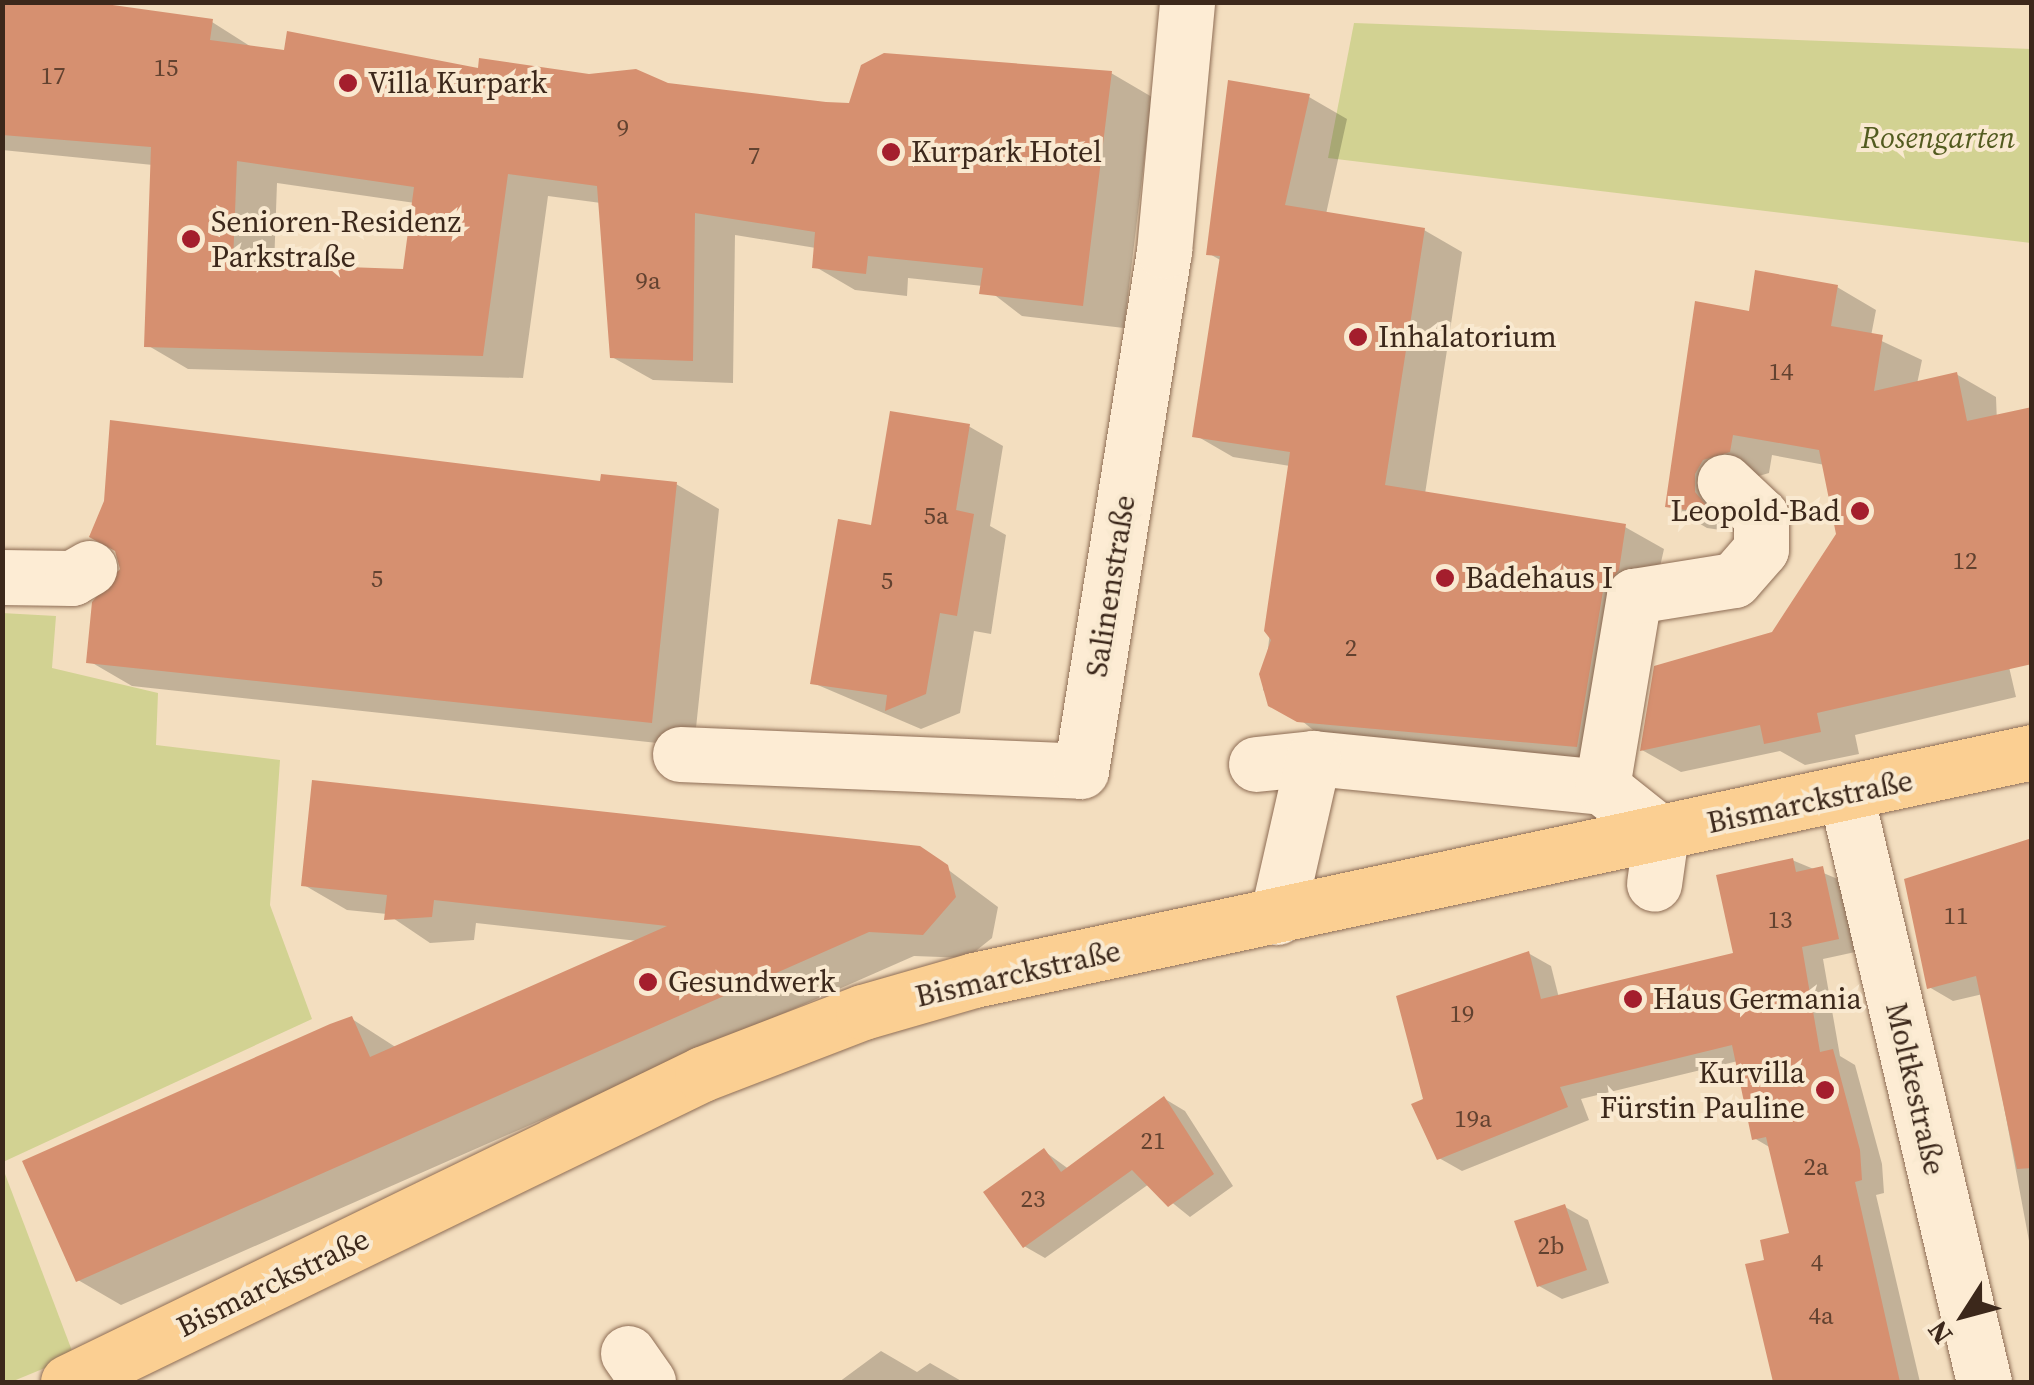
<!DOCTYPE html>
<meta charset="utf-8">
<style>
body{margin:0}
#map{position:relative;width:2034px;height:1385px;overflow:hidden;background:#f3debf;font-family:"Source Serif 4",serif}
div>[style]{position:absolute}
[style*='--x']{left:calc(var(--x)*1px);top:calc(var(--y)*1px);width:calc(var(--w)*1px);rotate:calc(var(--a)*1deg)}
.green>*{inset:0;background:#d2d292}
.shadow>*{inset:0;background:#0003}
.building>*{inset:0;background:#d69070}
.roads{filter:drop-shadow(0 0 2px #8e6d55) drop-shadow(0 0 2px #8e6d55)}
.minor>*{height:55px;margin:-27.5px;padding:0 27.5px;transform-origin:27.5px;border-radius:27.5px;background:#fdecd4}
.major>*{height:55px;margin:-27.5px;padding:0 27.5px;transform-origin:27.5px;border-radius:27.5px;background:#fbcf92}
.dots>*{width:28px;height:28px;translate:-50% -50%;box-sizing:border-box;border:5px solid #f9e9d0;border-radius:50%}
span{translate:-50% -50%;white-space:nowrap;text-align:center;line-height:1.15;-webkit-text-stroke:8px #f9e9d0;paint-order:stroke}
.number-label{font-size:25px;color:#624230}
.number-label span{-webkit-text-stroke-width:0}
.poi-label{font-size:30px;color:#3c281b}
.left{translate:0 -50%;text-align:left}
.right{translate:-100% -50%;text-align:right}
.park-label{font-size:30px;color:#525b1f;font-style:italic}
.street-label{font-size:30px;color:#3c281b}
.frame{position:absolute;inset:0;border:5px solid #3c281b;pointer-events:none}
.north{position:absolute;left:1914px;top:1265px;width:100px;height:100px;-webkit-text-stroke:8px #f9e9d0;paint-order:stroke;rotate:234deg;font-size:28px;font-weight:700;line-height:40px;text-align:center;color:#3c281b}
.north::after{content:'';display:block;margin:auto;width:35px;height:45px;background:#3c281b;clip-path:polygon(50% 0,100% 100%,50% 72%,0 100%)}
</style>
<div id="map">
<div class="green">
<div style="clip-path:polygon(1354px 23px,2031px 49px,2031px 243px,1328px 158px)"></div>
<div style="clip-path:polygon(2px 613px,56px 616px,52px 668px,158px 693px,156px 745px,280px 760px,270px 905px,312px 1019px,3px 1162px)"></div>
<div style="clip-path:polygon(2px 1166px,74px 1356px,11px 1382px,2px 1382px)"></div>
</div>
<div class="shadow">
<div style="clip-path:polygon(evenodd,2px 2px,212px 22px,253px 48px,851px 106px,1111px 73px,1152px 97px,1124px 328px,1022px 316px,983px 286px,908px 278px,907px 296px,855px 290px,814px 266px,816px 248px,735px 235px,733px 383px,653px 380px,612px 357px,601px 203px,548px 196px,523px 378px,188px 369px,147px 345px,153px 165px,2px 150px,2px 2px,277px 183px,415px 203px,405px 271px,274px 267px,277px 183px)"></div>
<div style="clip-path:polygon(1309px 97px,1347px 119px,1326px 214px,1424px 230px,1462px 252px,1425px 494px,1625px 527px,1664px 549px,1615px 767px,1322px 737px,1263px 690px,1290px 466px,1233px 457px,1195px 435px,1222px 261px,1208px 253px)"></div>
<div style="clip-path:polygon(1837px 287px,1876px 310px,1871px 336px,1922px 360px,1917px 384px,1956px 374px,1996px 397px,2006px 654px,2016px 697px,1855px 735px,1859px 754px,1805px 765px,1780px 751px,1681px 772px,1642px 750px,1774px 634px,1839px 535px,1825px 465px,1772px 455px,1769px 473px,1742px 481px,1748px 534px,1707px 528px,1668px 505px,1751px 314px)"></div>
<div style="clip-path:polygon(892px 414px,970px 427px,1003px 446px,990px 526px,1006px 535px,991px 634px,974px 631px,960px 713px,921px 729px,813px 683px,873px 528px)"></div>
<div style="clip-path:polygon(676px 484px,719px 509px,694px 747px,132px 686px,89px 661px,123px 569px,106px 502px)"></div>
<div style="clip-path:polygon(2032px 842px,2032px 1257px,1983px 994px,1953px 1001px,1929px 987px,1907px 880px)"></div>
<div style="clip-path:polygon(919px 848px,998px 907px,992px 938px,967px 958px,914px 956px,121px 1305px,78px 1280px,352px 1019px,397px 1048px,638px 941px,476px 923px,474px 940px,430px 943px,387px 914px,347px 910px,304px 885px)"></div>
<div style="clip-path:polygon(1792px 860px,1845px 882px,1860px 951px,1823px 959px,1840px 1056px,1855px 1065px,1882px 1164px,1884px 1193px,1876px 1195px,1920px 1382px,1781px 1382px,1749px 1266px,1767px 1262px,1792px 1235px,1771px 1148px,1754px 1138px,1738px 1061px,1581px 1099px,1589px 1120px,1462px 1171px,1439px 1158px,1426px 1101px,1528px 953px,1551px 966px,1559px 998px,1736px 955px)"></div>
<div style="clip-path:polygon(1165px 1099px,1185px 1111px,1233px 1186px,1190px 1217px,1149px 1184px,1045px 1258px,1024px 1246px,1044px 1151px,1070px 1170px)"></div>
<div style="clip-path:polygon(1565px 1207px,1588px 1220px,1609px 1283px,1562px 1299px,1539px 1286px)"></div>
<div style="clip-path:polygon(881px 1351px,917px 1372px,930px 1363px,963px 1382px,839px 1382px)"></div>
</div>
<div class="building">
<div style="clip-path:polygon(evenodd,2px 2px,91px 2px,213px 19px,210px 40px,284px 50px,287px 31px,478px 68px,479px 58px,589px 74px,636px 69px,668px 83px,826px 102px,849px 103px,861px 65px,884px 53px,1112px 71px,1083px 306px,979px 294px,983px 268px,868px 256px,866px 274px,812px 268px,815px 232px,695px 213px,693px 361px,610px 358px,597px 186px,508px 174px,483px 356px,144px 347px,151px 147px,2px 135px,2px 2px,237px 161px,414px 187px,403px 269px,233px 263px,237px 161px)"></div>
<div style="clip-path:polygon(1228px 80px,1310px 94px,1285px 205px,1425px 228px,1385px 485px,1626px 524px,1619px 570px,1603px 591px,1577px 747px,1297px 722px,1268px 706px,1259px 674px,1271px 640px,1264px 631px,1290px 452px,1192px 437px,1220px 256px,1206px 255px)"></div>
<div style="clip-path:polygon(1755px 270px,1838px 285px,1831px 326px,1883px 335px,1874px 391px,1957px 372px,1967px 421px,2032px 407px,2032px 664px,1817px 713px,1821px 732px,1764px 744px,1760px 725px,1640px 751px,1654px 666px,1772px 632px,1836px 534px,1819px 450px,1733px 435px,1730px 452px,1703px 460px,1695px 474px,1695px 492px,1714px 514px,1665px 507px,1695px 301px,1749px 311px)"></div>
<div style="clip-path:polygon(890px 411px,970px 424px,956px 510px,974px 514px,957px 616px,940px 613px,926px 694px,885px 711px,887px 695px,810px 684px,838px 519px,871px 525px)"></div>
<div style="clip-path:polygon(110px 420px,600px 481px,601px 474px,677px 482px,652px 723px,86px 663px,92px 602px,120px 569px,115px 551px,89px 537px,104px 501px)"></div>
<div style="clip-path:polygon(312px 780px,920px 846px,948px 865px,956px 897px,923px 935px,869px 932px,76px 1282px,22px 1161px,330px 1024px,352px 1016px,370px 1057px,667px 926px,434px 900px,432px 917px,384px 920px,387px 895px,301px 886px)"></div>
<div style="clip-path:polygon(2032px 838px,2032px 1168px,2017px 1169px,1976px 976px,1927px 989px,1904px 879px)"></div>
<div style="clip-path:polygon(1793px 858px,1796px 872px,1823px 866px,1839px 939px,1802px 947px,1820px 1052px,1833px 1049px,1860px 1150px,1862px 1180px,1855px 1182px,1900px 1382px,1773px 1382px,1745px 1264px,1764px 1260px,1760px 1240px,1789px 1233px,1766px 1137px,1752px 1140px,1732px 1045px,1560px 1087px,1568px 1107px,1437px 1160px,1411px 1104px,1423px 1099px,1396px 996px,1529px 951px,1541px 999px,1733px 953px,1716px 875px)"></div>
<div style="clip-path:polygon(1164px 1096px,1214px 1174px,1168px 1207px,1132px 1170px,1023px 1248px,983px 1192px,1044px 1148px,1061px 1172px)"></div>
<div style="clip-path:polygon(1565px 1204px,1587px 1270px,1537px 1287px,1514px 1221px)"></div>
</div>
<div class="roads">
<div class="minor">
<div style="--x:2;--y:577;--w:70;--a:0.8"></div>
<div style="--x:72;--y:578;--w:20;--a:-30"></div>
<div style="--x:680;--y:754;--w:401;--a:2.4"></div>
<div style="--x:1081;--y:771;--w:527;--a:-80.93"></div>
<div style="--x:1164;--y:251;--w:250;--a:-84.7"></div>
<div style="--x:1256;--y:764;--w:57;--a:-6"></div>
<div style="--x:1313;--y:758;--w:290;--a:5.7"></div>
<div style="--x:1602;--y:787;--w:75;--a:38.5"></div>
<div style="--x:1661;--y:834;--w:50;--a:98"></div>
<div style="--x:1602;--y:787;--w:194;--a:-80.5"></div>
<div style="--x:1634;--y:596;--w:101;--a:-9.1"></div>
<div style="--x:1734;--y:580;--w:41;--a:-48.9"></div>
<div style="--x:1761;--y:549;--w:33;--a:-90"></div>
<div style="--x:1761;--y:516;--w:50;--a:-136.6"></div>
<div style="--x:1846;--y:795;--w:603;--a:76.77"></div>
<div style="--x:1277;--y:917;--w:163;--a:-77.2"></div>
<div style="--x:628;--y:1353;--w:35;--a:55"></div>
</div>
<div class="major">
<div style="--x:68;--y:1382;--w:705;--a:-25.91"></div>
<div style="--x:702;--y:1074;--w:173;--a:-21.1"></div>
<div style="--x:863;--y:1012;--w:116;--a:-16.1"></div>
<div style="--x:974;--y:980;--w:1082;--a:-12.16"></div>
</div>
</div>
<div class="dots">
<div style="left:348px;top:83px;background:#a41e2d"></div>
<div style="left:891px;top:152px;background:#a41e2d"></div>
<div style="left:191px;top:239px;background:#a41e2d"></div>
<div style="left:1358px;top:337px;background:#a41e2d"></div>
<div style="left:1860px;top:511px;background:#a41e2d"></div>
<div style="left:1445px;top:578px;background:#a41e2d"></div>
<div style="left:648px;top:982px;background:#a41e2d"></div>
<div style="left:1633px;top:999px;background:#a41e2d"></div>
<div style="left:1825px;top:1090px;background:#a41e2d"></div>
</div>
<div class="number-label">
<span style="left:166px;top:67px">15</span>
<span style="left:53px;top:75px">17</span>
<span style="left:623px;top:127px">9</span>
<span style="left:754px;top:155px">7</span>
<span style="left:648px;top:280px">9a</span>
<span style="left:1781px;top:371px">14</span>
<span style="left:936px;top:515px">5a</span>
<span style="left:1965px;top:560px">12</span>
<span style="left:377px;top:578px">5</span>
<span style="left:887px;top:580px">5</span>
<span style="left:1351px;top:647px">2</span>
<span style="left:1956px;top:915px">11</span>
<span style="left:1780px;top:919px">13</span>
<span style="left:1462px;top:1013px">19</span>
<span style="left:1473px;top:1118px">19a</span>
<span style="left:1153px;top:1140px">21</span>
<span style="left:1816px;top:1166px">2a</span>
<span style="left:1033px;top:1198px">23</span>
<span style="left:1551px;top:1245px">2b</span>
<span style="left:1817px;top:1262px">4</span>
<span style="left:1821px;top:1315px">4a</span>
</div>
<div class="poi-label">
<span class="left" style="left:368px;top:83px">Villa Kurpark</span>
<span class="left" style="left:911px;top:152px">Kurpark Hotel</span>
<span class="left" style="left:211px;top:239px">Senioren-Residenz<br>Parkstraße</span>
<span class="left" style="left:1378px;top:337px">Inhalatorium</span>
<span class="right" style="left:1840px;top:511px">Leopold-Bad</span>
<span class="left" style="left:1465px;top:578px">Badehaus I</span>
<span class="left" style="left:668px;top:982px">Gesundwerk</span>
<span class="left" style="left:1653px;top:999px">Haus Germania</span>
<span class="right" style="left:1805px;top:1090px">Kurvilla<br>Fürstin Pauline</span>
</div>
<div class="park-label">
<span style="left:1938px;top:138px">Rosengarten</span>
</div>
<div class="street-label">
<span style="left:1111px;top:586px;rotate:-81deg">Salinenstraße</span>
<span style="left:1810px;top:802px;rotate:-12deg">Bismarckstraße</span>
<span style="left:1018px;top:974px;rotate:-13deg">Bismarckstraße</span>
<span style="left:1915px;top:1089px;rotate:77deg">Moltkestraße</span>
<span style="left:273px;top:1283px;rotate:-26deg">Bismarckstraße</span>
</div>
<div class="frame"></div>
<div class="north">N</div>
</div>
